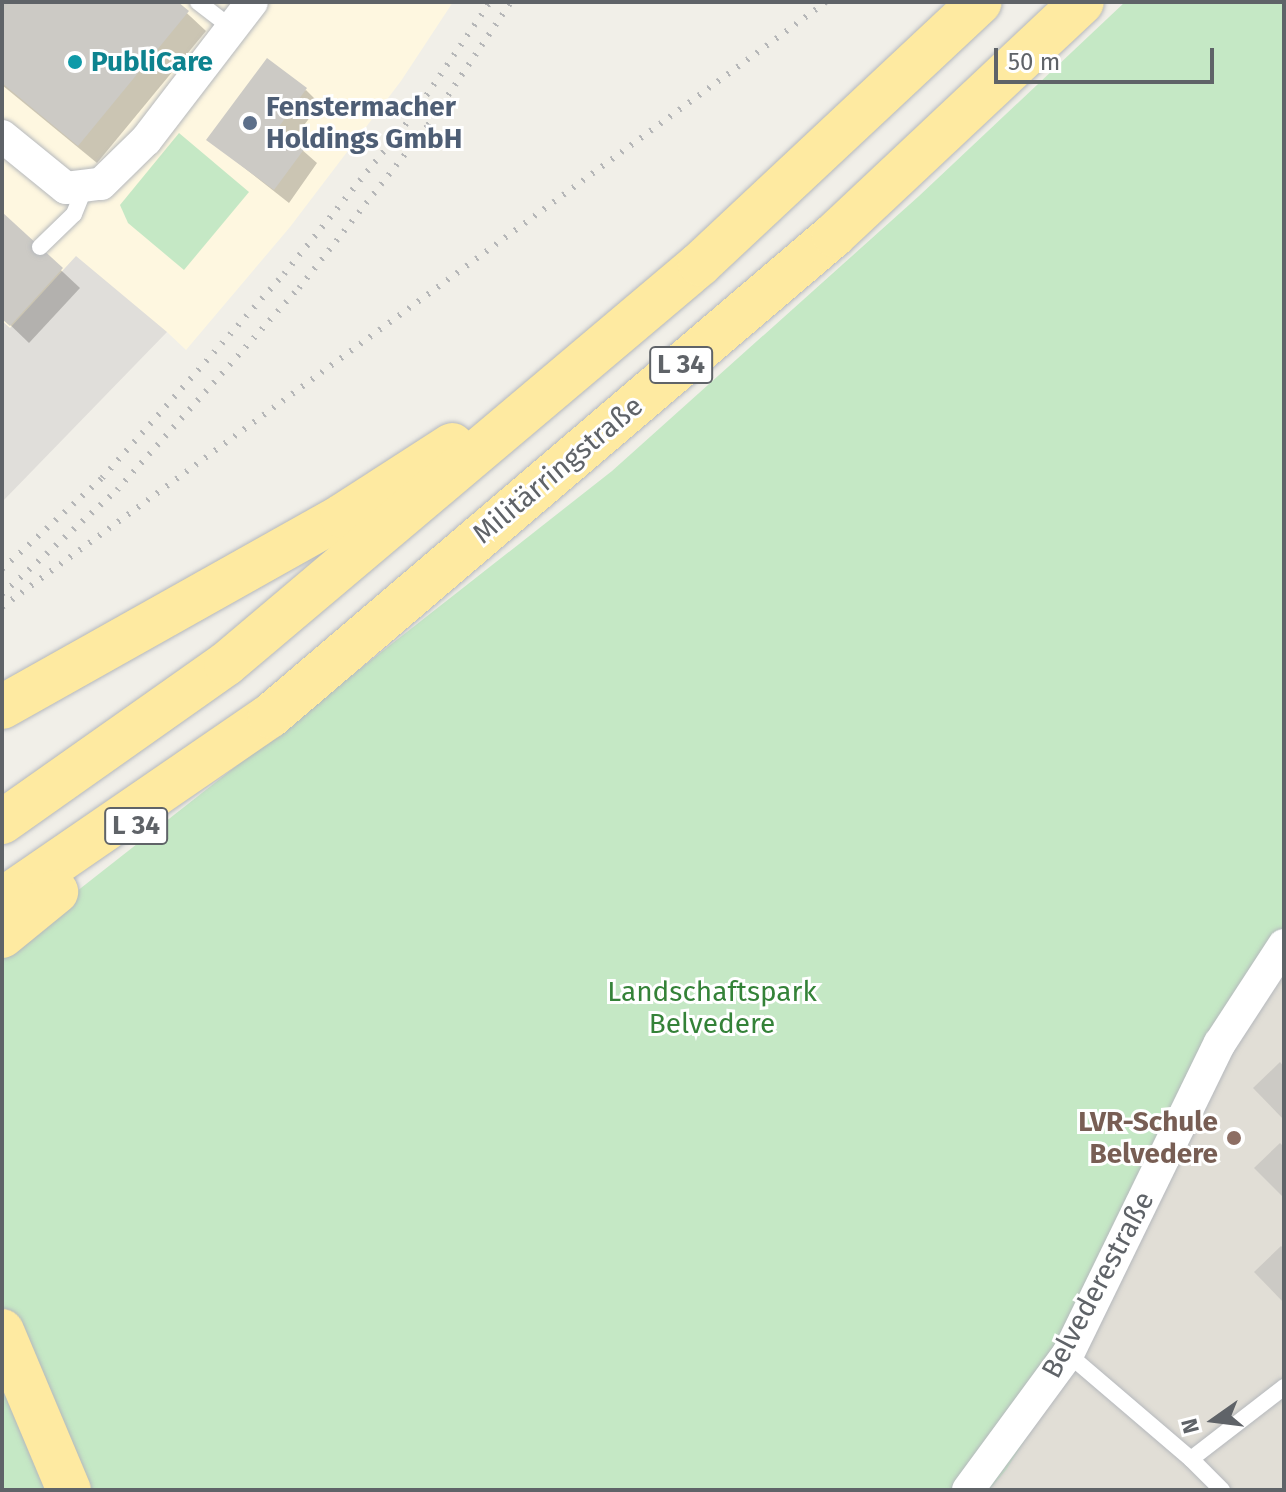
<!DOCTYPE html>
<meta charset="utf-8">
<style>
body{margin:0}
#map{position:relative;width:1286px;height:1492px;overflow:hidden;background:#f1efe8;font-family:"Fira Sans",sans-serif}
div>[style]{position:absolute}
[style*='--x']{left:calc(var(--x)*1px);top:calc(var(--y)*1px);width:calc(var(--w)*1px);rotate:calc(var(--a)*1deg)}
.commercial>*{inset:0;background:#fef7e0}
.industrial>*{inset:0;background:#e0deda}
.education>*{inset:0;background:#e1ded6}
.green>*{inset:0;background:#c5e8c5}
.shadow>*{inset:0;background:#0003}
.building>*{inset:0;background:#cccac5}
.roads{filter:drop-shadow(0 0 2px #b5b8bc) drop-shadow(0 0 2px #b5b8bc)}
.service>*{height:16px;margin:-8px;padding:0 8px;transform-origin:8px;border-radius:8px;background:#fff}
.minor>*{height:32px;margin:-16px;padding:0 16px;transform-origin:16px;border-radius:16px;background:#fff}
.trunk>*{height:44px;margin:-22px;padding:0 22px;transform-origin:22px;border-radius:22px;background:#feeaa1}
.rail>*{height:6px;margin-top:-3px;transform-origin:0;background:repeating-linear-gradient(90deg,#b6b7b8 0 2px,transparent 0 12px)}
.dots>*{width:22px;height:22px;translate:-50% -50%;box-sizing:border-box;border:4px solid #fff;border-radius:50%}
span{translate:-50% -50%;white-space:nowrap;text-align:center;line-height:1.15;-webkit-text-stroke:6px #fff;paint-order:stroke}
.shield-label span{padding:2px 6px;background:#fff;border:2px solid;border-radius:6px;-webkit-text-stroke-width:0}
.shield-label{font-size:26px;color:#5f6368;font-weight:700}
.culture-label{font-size:28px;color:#0d838f;font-weight:700}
.left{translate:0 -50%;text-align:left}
.service-label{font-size:28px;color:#4e5e75;font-weight:700}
.street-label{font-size:28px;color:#5f6368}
.park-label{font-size:28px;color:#348238}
.education-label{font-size:28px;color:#785e54;font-weight:700}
.right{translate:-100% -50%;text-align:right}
.frame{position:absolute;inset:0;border:4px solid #5f6368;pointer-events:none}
.north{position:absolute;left:1174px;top:1380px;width:80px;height:80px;-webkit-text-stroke:6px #fff;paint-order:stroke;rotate:256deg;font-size:22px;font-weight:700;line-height:32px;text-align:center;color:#5f6368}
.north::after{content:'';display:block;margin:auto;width:28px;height:36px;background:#5f6368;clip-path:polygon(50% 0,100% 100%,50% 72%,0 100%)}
.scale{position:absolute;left:994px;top:48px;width:220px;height:36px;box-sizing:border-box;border:4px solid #5f6368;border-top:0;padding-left:10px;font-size:24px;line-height:28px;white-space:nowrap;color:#5f6368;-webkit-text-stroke:6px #fff;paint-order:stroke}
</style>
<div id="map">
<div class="commercial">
<div style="clip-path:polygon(2px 2px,453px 2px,401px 81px,290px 227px,186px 350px,167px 332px,10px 328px,2px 321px)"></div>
</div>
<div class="industrial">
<div style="clip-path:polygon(76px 256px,167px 332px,2px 502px,2px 321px,10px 328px)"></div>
</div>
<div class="education">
<div style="clip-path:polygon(1284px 925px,1284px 1490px,989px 1490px,1082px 1350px)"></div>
</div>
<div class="green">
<div style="clip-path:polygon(1125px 2px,1284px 2px,1284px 925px,1082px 1350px,1006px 1470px,989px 1490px,2px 1490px,2px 950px,612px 471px,919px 196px)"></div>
<div style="clip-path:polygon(179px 133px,249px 192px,184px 270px,128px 223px,120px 205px)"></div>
</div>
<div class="shadow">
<div style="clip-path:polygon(2px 2px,175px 2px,206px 31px,97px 163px,2px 85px)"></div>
<div style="clip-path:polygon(306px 90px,320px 104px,292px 141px,317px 163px,289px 203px,209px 140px)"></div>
<div style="clip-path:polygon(2px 215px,80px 288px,29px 343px,2px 317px)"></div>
</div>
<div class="building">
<div style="clip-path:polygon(2px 2px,178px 2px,189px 11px,78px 146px,2px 83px)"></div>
<div style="clip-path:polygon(267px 58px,307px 88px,278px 128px,305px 148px,274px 190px,206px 140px)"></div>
<div style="clip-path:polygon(2px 212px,63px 268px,10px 326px,2px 319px)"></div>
<div style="clip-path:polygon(1280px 1062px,1284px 1067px,1284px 1120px,1253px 1088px)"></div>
<div style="clip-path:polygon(1280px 1143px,1284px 1147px,1284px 1198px,1254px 1168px)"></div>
<div style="clip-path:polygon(1281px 1246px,1284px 1249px,1284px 1303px,1254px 1272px)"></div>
</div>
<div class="roads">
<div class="service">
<div style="--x:198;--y:2;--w:44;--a:37.6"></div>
<div style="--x:40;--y:247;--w:47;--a:-44.1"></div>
<div style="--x:74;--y:214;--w:27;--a:-68"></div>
<div style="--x:1068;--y:1354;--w:162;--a:40.5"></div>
<div style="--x:1191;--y:1459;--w:118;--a:-37.7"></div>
<div style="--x:1191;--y:1459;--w:44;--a:45"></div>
</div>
<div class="minor">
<div style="--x:2;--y:136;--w:82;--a:39.1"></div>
<div style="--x:66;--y:188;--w:35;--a:-7"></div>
<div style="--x:101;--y:184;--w:63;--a:-44.4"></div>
<div style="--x:146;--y:140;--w:174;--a:-52.5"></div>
<div style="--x:968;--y:1490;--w:169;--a:-53.7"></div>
<div style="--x:1068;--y:1354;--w:346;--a:-64"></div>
<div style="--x:1220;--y:1043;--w:117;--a:-56.9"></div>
</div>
<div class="trunk">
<div style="--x:2;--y:707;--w:390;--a:-29.3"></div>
<div style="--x:342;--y:516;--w:131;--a:-32.8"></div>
<div style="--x:2;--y:822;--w:274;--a:-35.2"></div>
<div style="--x:226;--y:664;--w:620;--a:-40.16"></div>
<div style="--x:700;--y:264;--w:383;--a:-43.1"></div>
<div style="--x:2;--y:900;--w:325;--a:-34.5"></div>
<div style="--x:270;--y:716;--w:741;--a:-40.46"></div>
<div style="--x:834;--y:235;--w:340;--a:-43.2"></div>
<div style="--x:2;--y:936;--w:70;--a:-39.2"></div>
<div style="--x:2;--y:1331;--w:173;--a:67.2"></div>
</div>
</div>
<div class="rail">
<div style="--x:2;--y:569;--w:135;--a:-42.3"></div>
<div style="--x:102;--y:478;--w:273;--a:-48.3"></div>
<div style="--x:284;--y:274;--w:205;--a:-50.9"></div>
<div style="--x:413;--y:115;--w:137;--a:-55.7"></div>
<div style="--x:2;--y:594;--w:155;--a:-42.1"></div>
<div style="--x:117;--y:490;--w:272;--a:-48"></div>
<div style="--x:299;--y:288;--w:208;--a:-51.6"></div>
<div style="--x:428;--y:125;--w:148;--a:-56"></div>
<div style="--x:2;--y:607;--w:1022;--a:-36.29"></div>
</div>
<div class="dots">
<div style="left:75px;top:62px;background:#0f9aa8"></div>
<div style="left:250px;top:123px;background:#5c6f8a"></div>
<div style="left:1234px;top:1138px;background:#8d6e63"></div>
</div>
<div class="shield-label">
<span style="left:681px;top:365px">L 34</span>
<span style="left:136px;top:826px">L 34</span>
</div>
<div class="culture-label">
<span class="left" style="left:91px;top:62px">PubliCare</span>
</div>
<div class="service-label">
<span class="left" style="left:266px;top:123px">Fenstermacher<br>Holdings GmbH</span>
</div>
<div class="street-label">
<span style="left:558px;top:470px;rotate:-40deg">Militärringstraße</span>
<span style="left:1098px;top:1285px;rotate:-62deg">Belvederestraße</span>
</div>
<div class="park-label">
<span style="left:712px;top:1008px">Landschaftspark<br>Belvedere</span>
</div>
<div class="education-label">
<span class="right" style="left:1218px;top:1138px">LVR-Schule<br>Belvedere</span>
</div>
<div class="frame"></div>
<div class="north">N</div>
<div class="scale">50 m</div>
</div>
